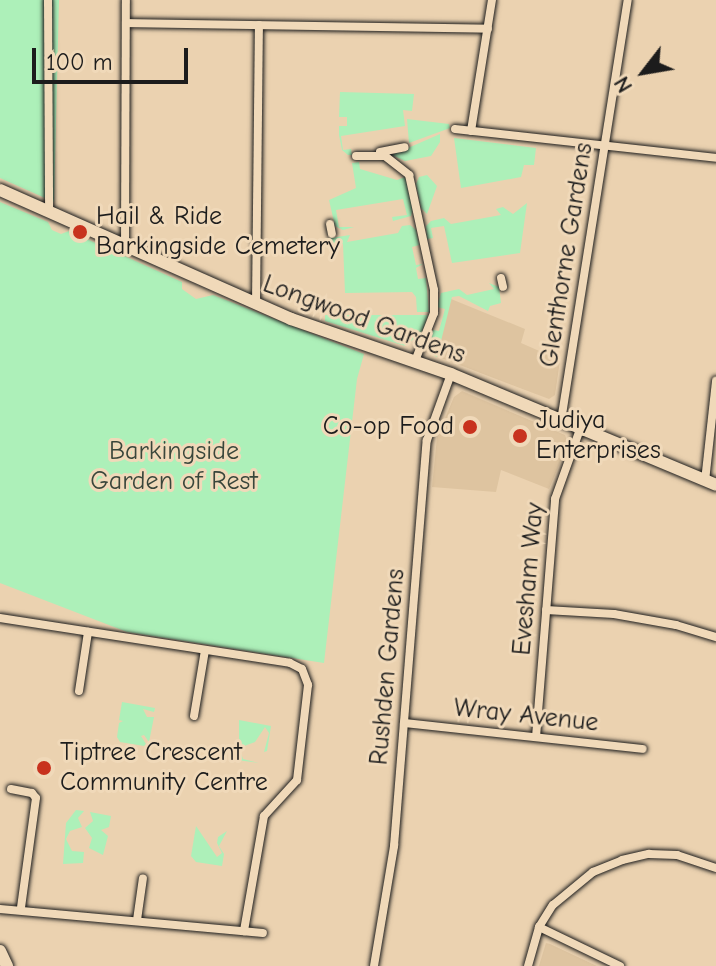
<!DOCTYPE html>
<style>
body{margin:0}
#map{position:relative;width:716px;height:966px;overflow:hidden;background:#ebd2b0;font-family:"Comic Neue",sans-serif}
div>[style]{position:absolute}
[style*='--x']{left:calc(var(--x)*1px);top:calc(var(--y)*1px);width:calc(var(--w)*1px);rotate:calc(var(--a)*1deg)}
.built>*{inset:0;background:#dec4a0}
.green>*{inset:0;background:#adf0b9}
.roads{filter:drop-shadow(0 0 2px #1c1c1c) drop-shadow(0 0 2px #1c1c1c)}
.street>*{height:8px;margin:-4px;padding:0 4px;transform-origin:4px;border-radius:4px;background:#f0d9b9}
.secondary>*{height:12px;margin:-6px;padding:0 6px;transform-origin:6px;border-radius:6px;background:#f0d9b9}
.dots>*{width:22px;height:22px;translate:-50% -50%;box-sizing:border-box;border:4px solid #f0d9b9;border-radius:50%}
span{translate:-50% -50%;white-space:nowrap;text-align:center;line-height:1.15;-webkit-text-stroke:6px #f0d9b9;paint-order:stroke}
.poi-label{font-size:26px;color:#1c1c1c}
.left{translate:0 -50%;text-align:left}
.right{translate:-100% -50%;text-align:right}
.street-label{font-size:26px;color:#1c1c1c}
.park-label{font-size:26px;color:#39463b}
.north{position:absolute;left:604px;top:32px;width:80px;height:80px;-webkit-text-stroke:6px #f0d9b9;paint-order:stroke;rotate:239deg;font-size:22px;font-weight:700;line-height:32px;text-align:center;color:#1c1c1c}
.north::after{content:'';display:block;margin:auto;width:28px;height:36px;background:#1c1c1c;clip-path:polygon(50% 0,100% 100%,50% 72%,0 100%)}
.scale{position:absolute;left:32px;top:48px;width:156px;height:36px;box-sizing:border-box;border:4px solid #1c1c1c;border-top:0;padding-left:10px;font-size:24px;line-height:28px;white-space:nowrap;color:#1c1c1c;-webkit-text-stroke:6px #f0d9b9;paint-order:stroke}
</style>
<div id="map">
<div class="built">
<div style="clip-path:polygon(451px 299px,525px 329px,521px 343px,560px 360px,555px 395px,549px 399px,436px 356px)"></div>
<div style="clip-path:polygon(462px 391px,565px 435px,568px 444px,549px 489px,501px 470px,496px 492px,432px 487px,437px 437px,454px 397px)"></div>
<div style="clip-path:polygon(546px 943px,550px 944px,597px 966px,539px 966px)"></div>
</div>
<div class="green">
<div style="clip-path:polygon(0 0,59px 0,54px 202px,0 178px)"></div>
<div style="clip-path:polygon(340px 92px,414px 94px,412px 111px,403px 110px,405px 126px,341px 136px,343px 150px,351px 149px,352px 155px,348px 155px,342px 150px,339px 135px,339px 126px,347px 126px,347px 117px,339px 117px)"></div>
<div style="clip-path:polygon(407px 119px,449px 124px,450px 128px,409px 143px)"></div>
<div style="clip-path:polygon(440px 134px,440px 142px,431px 156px,405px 161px,392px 155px)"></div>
<div style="clip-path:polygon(454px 138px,536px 148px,534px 165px,524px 165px,521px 177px,461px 188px)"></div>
<div style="clip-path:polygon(359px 162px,360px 169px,397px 180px,405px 177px,413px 209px,411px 216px,393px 221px,392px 217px,407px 215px,403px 199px,336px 210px,339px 227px,354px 227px,343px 230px,335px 226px,329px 200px,356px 188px,352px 163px)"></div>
<div style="clip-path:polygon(427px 175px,437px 186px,427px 214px,421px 208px,416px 184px,419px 177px)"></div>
<div style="clip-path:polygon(0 202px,48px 222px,52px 230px,61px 234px,69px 231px,182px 282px,182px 289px,196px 299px,213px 295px,364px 354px,357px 379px,324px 663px,127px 632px,0 583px)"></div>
<div style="clip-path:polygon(527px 203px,520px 253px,452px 263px,444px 226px,431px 228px,433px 238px,427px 239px,426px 226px,431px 221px,444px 218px,451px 224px,501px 215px,496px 209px,503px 207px,513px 214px)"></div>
<div style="clip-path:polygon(402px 226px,410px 225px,416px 230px,419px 245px,412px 247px,416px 265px,423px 264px,416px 268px,418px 279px,426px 278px,429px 312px,417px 312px,416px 297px,412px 292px,345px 293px,343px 244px,324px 245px,324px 239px,350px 235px,347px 242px,398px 233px)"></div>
<div style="clip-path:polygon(489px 283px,499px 287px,501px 303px,490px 306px,488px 311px,459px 296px,452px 297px,437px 357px,431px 354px,428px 341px,433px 330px,439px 331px,445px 309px,437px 307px,441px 293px,459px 289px,467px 295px,494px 289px)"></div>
<div style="clip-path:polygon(325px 315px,428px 315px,420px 339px,414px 339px,405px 346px,325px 321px)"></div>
<div style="clip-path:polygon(122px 702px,155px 708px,154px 712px,143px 709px,147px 717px,154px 717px,149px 742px,144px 735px,141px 736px,146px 744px,144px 746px,120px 742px,117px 737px,119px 723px,123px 721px,119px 720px)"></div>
<div style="clip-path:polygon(239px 720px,271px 726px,267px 751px,264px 752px,269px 733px,265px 727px,255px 742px,239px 748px,243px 759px,259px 763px,237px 760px,234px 755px,239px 740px)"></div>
<div style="clip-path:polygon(76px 810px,84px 811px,78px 818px,82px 827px,70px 831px,66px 839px,72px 851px,84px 852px,83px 863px,63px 864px,66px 823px)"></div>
<div style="clip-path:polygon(90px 812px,111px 816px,109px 827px,101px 830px,108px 836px,103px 855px,89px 848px,92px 838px,85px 828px,93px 821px)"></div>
<div style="clip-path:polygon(196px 826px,217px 857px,222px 853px,217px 843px,218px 837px,227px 831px,219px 846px,224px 854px,222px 866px,196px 862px,191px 856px)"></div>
</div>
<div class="roads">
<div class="street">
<div style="--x:48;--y:0;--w:212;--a:89.7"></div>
<div style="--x:126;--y:23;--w:362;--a:0.9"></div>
<div style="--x:455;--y:129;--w:263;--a:6.3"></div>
<div style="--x:471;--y:131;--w:133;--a:-80.9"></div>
<div style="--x:380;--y:152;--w:25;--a:-11"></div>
<div style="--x:356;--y:156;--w:29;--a:0"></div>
<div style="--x:385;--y:156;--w:31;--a:38"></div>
<div style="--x:409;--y:175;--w:118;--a:77.7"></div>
<div style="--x:434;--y:290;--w:23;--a:90"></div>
<div style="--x:434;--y:313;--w:52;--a:111.6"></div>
<div style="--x:330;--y:224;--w:10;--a:79"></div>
<div style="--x:125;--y:246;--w:246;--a:-89.8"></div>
<div style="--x:501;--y:278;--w:9;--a:77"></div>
<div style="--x:256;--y:304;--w:279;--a:-89.4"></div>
<div style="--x:561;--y:421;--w:426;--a:-81"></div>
<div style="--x:705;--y:481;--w:101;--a:-83.7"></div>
<div style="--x:546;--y:610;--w:68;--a:3.4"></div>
<div style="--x:614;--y:614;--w:63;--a:10.1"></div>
<div style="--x:676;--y:625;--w:42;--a:16.7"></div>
<div style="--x:0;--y:618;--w:293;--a:8.8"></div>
<div style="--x:290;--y:663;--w:13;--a:27"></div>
<div style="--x:302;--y:669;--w:17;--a:69"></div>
<div style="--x:308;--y:685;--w:96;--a:96.6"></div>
<div style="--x:297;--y:780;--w:49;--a:132.5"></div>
<div style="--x:264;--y:816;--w:117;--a:99.9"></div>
<div style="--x:79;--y:691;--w:60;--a:-81.3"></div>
<div style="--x:194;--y:716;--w:67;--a:-80.5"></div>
<div style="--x:404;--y:723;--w:240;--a:6.2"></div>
<div style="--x:536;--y:737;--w:239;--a:-85.4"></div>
<div style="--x:555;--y:499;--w:74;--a:-70.3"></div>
<div style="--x:11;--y:789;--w:21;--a:11"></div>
<div style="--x:32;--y:793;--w:6;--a:51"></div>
<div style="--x:36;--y:798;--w:111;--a:97.8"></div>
<div style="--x:0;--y:909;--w:264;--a:5.2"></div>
<div style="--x:137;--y:920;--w:42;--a:-81.9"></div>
<div style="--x:539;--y:927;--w:90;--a:25.7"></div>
<div style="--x:374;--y:966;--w:122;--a:-80.5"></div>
<div style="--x:394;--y:846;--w:407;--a:-85.4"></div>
<div style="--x:427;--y:440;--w:70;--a:-70"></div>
<div style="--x:528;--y:966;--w:41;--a:-74.2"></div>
<div style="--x:539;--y:927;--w:26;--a:-58"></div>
<div style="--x:553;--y:905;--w:52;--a:-39.5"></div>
<div style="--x:593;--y:872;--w:31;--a:-22"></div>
<div style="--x:622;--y:860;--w:28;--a:-13"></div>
<div style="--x:649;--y:854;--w:28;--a:2"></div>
<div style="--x:677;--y:855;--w:41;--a:18.4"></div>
</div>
<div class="secondary">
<div style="--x:0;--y:190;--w:318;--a:23.9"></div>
<div style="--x:291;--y:319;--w:169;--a:19"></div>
<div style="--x:451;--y:374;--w:287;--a:22.7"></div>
<div style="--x:0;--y:951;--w:17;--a:65"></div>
</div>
</div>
<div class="dots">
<div style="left:80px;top:232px;background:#c8321e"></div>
<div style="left:470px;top:427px;background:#c8321e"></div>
<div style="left:520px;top:436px;background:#c8321e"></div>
<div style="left:44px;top:768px;background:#c8321e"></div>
</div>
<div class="poi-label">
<span class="left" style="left:96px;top:232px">Hail &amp; Ride<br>Barkingside Cemetery</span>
<span class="left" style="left:536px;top:436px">Judiya<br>Enterprises</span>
<span class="right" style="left:454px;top:427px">Co-op Food</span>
<span class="left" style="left:60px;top:768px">Tiptree Crescent<br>Community Centre</span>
</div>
<div class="street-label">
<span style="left:567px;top:255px;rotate:-81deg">Glenthorne Gardens</span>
<span style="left:364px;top:320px;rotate:20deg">Longwood Gardens</span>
<span style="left:529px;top:579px;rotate:-85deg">Evesham Way</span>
<span style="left:388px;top:667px;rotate:-85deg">Rushden Gardens</span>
<span style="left:526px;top:716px;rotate:6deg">Wray Avenue</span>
</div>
<div class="park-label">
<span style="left:174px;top:467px">Barkingside<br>Garden of Rest</span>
</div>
<div class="north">N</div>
<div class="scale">100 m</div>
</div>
